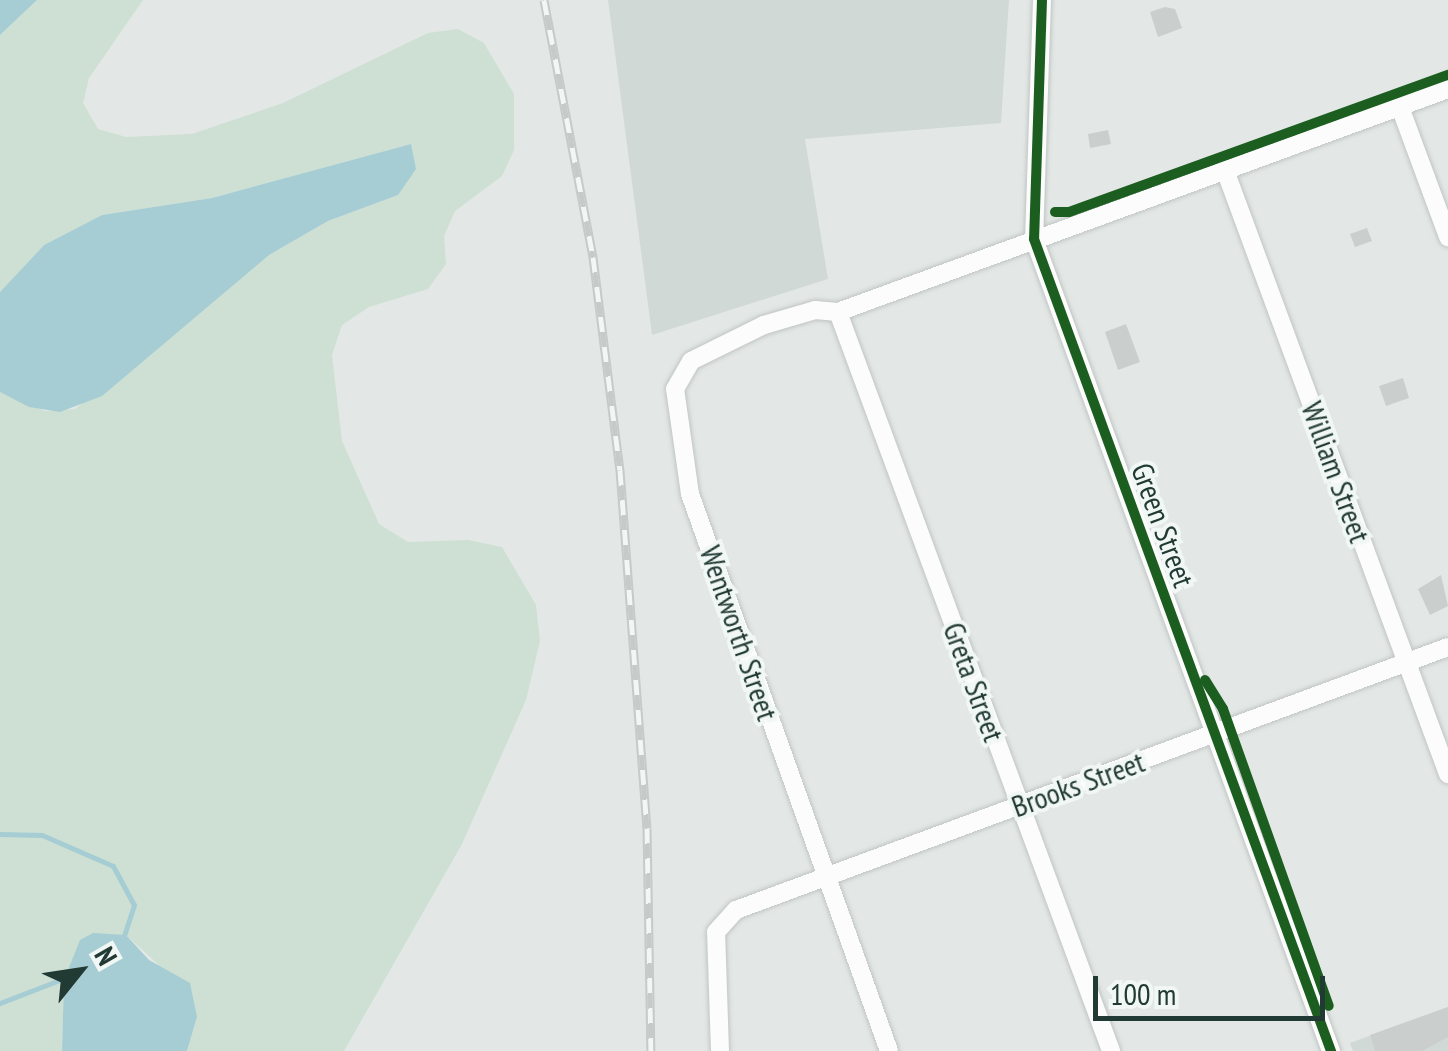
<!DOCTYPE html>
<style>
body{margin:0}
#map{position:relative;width:1448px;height:1051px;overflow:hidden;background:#e3e8e6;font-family:"PT Sans Narrow",sans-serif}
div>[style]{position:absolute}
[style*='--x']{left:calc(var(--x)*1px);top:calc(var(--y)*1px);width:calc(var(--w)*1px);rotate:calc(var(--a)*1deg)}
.built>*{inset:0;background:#d1d9d6}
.green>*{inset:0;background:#cde0d3}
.water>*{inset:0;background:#a6cdd4}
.stream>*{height:5px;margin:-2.5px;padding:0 2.5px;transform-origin:2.5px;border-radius:2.5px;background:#a6cdd4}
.building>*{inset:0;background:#cacfcd}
.roads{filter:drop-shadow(0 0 2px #c0c5c3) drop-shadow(0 0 2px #c0c5c3)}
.minor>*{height:18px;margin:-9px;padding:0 9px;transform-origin:9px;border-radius:9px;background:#fbfcfb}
.rail>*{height:9px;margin-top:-4.5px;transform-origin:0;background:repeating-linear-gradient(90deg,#f1f7f4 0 15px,#c6cac9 0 30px);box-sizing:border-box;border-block:2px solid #c6cac9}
.cycleway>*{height:10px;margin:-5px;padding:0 5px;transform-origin:5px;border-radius:5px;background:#1b5e20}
span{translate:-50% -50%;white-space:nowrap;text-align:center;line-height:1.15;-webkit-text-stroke:8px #f1f7f4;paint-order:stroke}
.street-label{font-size:30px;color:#223a34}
.north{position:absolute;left:30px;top:921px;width:100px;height:100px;-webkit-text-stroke:8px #f1f7f4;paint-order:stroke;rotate:60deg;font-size:28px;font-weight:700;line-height:40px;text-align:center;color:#223a34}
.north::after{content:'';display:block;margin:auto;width:35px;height:45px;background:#223a34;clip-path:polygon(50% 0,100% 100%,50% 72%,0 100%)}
.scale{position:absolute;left:1093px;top:976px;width:232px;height:45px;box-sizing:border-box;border:5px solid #223a34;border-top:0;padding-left:12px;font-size:30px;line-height:35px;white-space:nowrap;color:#223a34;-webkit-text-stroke:8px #f1f7f4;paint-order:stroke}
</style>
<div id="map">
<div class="built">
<div style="clip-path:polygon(608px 0,1009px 0,1001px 123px,805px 139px,828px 279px,652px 335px)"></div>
<div style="clip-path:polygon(1448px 1007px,1448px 1051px,1353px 1051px,1350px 1043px)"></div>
</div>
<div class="green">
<div style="clip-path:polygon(37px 0,143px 0,89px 78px,83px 103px,98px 129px,126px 137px,192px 134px,283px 103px,428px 33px,458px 29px,484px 43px,514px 94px,514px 150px,502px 176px,455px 211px,444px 236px,446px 264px,428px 289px,369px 307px,342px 325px,332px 355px,342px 441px,379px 524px,408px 542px,468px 540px,502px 547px,536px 605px,540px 641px,526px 700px,462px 844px,344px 1051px,187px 1051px,197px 1017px,162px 968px,126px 935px,64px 980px,62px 1051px,0 1051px,0 392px,45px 411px,75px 409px,269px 255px,328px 221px,398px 195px,411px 144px,212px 198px,102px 215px,44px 245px,0 292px,0 35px)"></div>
</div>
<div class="water">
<div style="clip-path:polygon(0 0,37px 0,0 35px)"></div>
<div style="clip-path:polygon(411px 144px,416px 169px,398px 195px,328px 221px,269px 255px,102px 396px,60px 412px,29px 407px,0 392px,0 292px,44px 245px,102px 215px,212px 198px)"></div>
<div style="clip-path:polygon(93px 933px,126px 935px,149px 960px,190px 983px,197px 1017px,187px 1051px,62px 1051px,64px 980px,80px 940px)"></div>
</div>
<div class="stream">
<div style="--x:0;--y:834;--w:42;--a:1.4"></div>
<div style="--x:42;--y:835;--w:77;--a:23.6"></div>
<div style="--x:113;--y:866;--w:44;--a:61.7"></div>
<div style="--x:134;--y:905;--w:35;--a:108"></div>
<div style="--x:0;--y:1003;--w:75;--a:-21.1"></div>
</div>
<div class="building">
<div style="clip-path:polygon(1165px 7px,1175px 9px,1182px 28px,1158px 37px,1150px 12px)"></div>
<div style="clip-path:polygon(1108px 130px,1111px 144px,1090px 148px,1088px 134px)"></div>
<div style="clip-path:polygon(1367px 228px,1372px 241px,1355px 247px,1350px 234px)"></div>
<div style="clip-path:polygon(1126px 324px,1140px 362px,1118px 370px,1105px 332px)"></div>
<div style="clip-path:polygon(1403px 378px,1409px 398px,1386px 406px,1379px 386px)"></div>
<div style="clip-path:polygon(1441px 575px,1448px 606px,1430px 615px,1418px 589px)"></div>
<div style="clip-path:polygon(1448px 1007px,1448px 1037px,1422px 1051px,1375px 1051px,1370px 1035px)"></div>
</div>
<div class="roads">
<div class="minor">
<div style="--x:1042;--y:0;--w:239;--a:91.9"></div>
<div style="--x:1034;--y:239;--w:865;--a:69.91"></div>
<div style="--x:1400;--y:107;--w:139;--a:69.7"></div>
<div style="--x:1225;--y:170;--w:644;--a:69.74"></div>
<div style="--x:838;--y:312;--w:788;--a:69.72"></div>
<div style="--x:720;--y:1051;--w:119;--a:-91.9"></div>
<div style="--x:716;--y:932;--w:30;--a:-48"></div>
<div style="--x:736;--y:910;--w:759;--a:-20.27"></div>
<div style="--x:889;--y:1051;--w:591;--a:-109.66"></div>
<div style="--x:690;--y:494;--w:106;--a:-98.1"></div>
<div style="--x:675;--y:389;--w:32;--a:-60"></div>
<div style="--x:691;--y:361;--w:81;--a:-26.3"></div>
<div style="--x:764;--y:325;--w:53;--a:-16.4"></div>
<div style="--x:815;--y:310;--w:23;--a:5"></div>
<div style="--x:838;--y:312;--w:649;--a:-20.08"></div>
</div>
</div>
<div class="rail">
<div style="--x:544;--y:0;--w:262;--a:79.2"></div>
<div style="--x:593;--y:257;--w:215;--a:82.8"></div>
<div style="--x:620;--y:470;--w:359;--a:85.7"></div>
<div style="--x:647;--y:828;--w:223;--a:89"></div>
</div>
<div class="cycleway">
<div style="--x:1042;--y:0;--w:239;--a:91.9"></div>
<div style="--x:1034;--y:239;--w:865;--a:69.91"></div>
<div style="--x:1055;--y:212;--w:14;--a:0"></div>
<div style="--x:1069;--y:212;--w:403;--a:-19.9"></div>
<div style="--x:1205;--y:680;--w:34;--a:58"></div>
<div style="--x:1223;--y:709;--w:315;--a:70.4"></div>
</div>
<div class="street-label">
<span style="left:1336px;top:472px;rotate:70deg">William Street</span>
<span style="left:1163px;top:525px;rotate:70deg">Green Street</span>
<span style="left:739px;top:633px;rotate:71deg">Wentworth Street</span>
<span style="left:974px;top:682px;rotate:70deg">Greta Street</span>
<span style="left:1078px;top:784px;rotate:-20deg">Brooks Street</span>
</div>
<div class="north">N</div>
<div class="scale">100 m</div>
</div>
